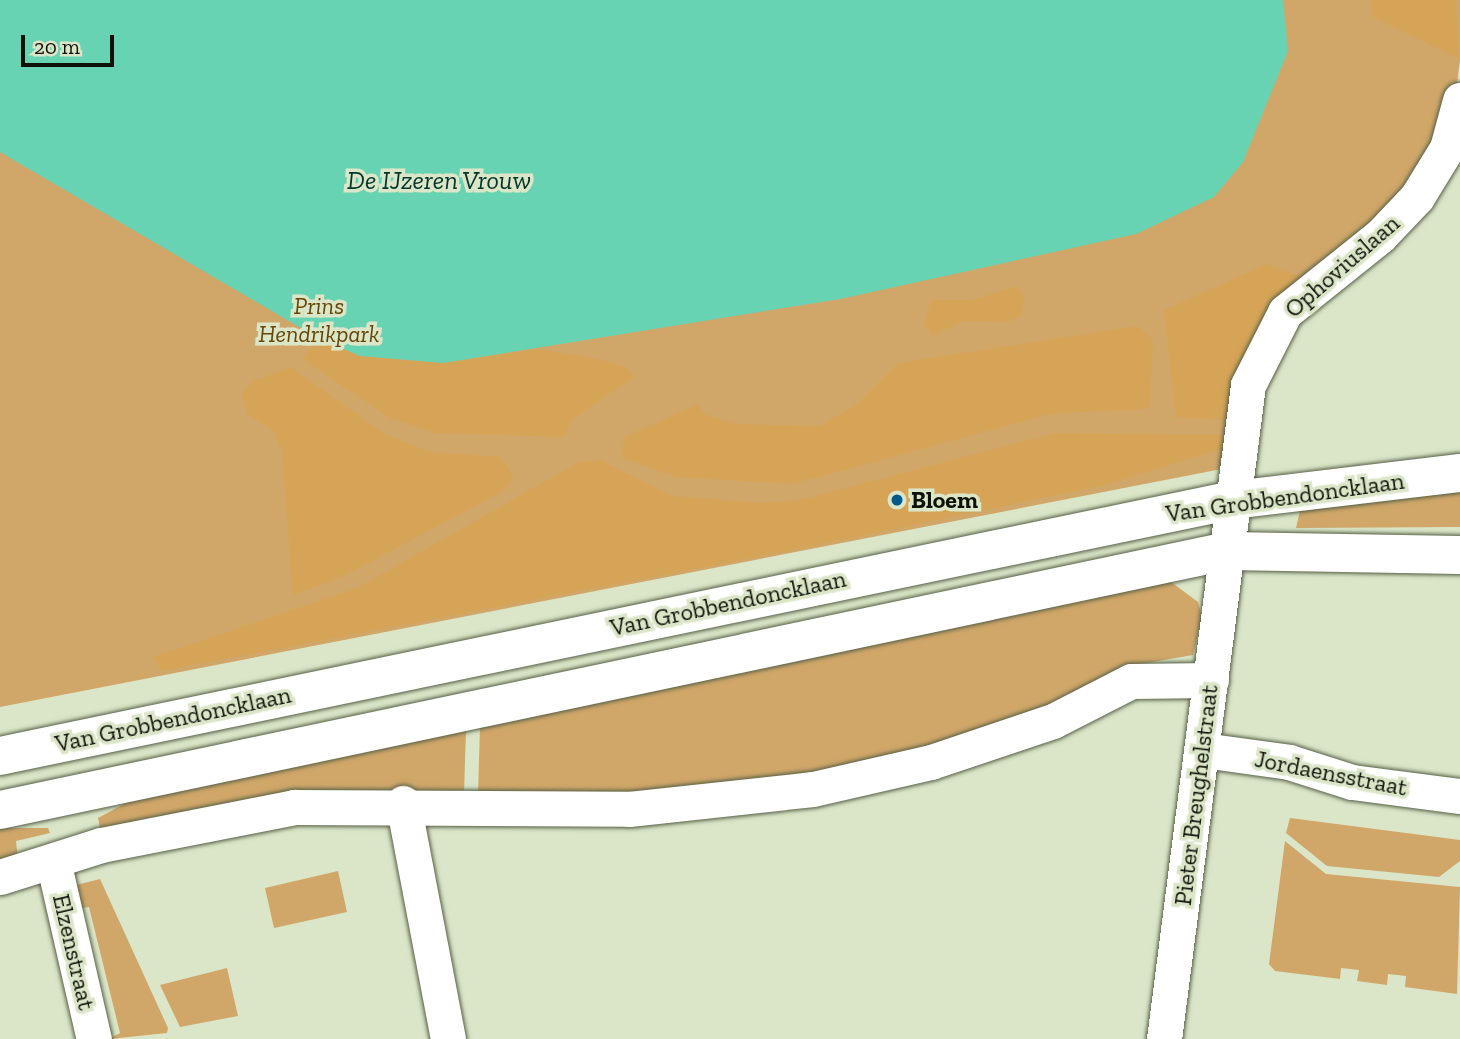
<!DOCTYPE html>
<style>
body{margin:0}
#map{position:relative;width:1460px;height:1039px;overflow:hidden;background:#dbe6c8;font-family:"Zilla Slab",serif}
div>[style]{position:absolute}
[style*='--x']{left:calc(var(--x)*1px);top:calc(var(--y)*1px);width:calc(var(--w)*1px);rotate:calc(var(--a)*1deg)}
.green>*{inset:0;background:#d0a769}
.forest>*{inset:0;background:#d6a457}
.water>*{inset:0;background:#67d3b3}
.roads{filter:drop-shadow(0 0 2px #566046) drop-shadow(0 0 2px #566046)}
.minor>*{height:35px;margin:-17.5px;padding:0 17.5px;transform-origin:17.5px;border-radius:17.5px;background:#fff}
.secondary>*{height:38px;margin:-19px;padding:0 19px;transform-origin:19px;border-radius:19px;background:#fff}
.dots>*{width:19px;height:19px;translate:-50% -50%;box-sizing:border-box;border:4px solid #dbe6c8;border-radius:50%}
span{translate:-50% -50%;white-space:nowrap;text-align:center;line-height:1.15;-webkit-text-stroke:7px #dbe6c8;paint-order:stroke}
.street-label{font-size:24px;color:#0e1107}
.park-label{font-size:24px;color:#674607;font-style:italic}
.poi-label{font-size:24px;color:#0e1107;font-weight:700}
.left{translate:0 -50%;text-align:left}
.water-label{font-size:26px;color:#013629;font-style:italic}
.scale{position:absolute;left:21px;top:35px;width:93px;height:32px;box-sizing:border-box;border:4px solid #0e1107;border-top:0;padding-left:9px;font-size:21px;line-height:24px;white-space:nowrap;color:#0e1107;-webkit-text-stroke:5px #dbe6c8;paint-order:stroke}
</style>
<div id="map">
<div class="green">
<div style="clip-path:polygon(0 0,1460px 0,1460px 60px,1454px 107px,1391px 211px,1283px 301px,1232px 467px,0 707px)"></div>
<div style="clip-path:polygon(1460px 489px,1460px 527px,1296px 528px,1301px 506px)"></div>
<div style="clip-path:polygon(1171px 582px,1198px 602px,1202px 617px,1193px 655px,1135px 665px,1060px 705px,986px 732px,850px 766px,681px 794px,478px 794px,480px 727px)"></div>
<div style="clip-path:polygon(466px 729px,464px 793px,101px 833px,98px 818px,135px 798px)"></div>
<div style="clip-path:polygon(1290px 818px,1460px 840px,1460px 861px,1439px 877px,1327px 866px,1286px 833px)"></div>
<div style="clip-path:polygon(0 828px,48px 828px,50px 833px,16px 841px,18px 859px,0 864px)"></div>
<div style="clip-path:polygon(1285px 841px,1326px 874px,1460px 887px,1457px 994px,1405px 987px,1406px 976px,1388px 974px,1387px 985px,1357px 981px,1359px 970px,1341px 968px,1340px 979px,1275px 971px,1269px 964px)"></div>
<div style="clip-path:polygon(338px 871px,347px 912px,274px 928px,265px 888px)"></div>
<div style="clip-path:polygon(100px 879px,168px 1028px,167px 1033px,109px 1039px,120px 1033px,89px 907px,77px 909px,72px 886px)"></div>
<div style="clip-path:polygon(227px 968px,238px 1016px,180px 1027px,160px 985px)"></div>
</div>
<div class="forest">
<div style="clip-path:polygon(1371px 0,1456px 0,1459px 59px,1373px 17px)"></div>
<div style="clip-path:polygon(1266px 264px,1303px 278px,1241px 420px,1176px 418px,1164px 310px)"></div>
<div style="clip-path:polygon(1016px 286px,1025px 297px,1021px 316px,1009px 322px,963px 321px,932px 336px,924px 324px,931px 300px,973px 300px)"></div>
<div style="clip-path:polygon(1137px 326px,1152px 339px,1153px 350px,1149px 407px,1139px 410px,1054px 413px,793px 484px,677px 477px,622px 458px,624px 437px,698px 404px,705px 414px,735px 424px,820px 426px,856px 405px,898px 363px)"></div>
<div style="clip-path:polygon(318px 338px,360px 356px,443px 363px,539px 349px,595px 358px,628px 368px,634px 377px,571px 420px,564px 437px,434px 433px,390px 418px,302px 359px)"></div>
<div style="clip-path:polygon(290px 367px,385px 434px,430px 452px,501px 457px,514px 478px,503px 491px,344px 576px,293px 595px,282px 451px,273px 430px,248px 415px,242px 395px,251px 382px)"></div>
<div style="clip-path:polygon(1055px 433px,1239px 435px,1237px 444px,1105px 485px,789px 551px,162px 671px,153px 657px,357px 588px,579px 462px,599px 460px,673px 496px,761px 503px,800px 500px)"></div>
</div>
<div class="water">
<div style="clip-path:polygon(0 0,1283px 0,1288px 51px,1243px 162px,1214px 197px,1136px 234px,840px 299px,443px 363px,360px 356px,318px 338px,0 152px)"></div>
</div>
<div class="roads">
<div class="minor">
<div style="--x:1203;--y:750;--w:87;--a:7.9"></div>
<div style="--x:1289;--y:762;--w:66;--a:17.6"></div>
<div style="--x:1352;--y:782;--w:109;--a:7.4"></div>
<div style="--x:403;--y:803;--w:240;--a:79.2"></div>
<div style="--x:54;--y:865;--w:179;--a:77.1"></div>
<div style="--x:0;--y:877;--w:106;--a:-17.6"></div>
<div style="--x:101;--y:845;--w:197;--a:-11.1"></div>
<div style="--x:294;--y:807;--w:335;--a:0.3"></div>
<div style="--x:629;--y:809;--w:185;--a:-6.2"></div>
<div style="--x:813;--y:789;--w:121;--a:-12.9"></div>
<div style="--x:931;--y:762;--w:129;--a:-18.6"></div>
<div style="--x:1053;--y:721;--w:88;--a:-27.1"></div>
<div style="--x:1131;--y:681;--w:80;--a:-0.7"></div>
<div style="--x:1164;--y:1039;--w:659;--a:-82.68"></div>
<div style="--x:1248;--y:385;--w:82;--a:-63.1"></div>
<div style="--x:1285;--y:312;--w:122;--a:-38.7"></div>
<div style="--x:1380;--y:236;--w:54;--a:-46.5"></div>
<div style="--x:1417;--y:197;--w:57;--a:-58.5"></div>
<div style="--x:1447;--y:148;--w:50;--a:-74.8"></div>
</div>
<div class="secondary">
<div style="--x:0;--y:756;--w:1259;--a:-11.73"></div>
<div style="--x:1233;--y:500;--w:229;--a:-6.8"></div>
<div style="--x:0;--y:810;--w:1254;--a:-11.92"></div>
<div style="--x:1227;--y:551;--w:233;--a:1"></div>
</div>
</div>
<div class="dots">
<div style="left:897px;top:500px;background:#005b8c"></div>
</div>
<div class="street-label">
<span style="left:1342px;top:266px;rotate:-41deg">Ophoviuslaan</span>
<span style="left:1285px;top:497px;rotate:-8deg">Van Grobbendoncklaan</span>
<span style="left:728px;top:603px;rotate:-12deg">Van Grobbendoncklaan</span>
<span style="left:173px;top:719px;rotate:-12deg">Van Grobbendoncklaan</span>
<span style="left:1331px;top:773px;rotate:11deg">Jordaensstraat</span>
<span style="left:1196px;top:795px;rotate:-83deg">Pieter Breughelstraat</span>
<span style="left:74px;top:952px;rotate:77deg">Elzenstraat</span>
</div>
<div class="park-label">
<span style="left:319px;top:320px">Prins<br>Hendrikpark</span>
</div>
<div class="poi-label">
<span class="left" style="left:911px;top:500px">Bloem</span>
</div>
<div class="water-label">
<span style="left:439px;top:181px">De IJzeren Vrouw</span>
</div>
<div class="scale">20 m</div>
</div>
